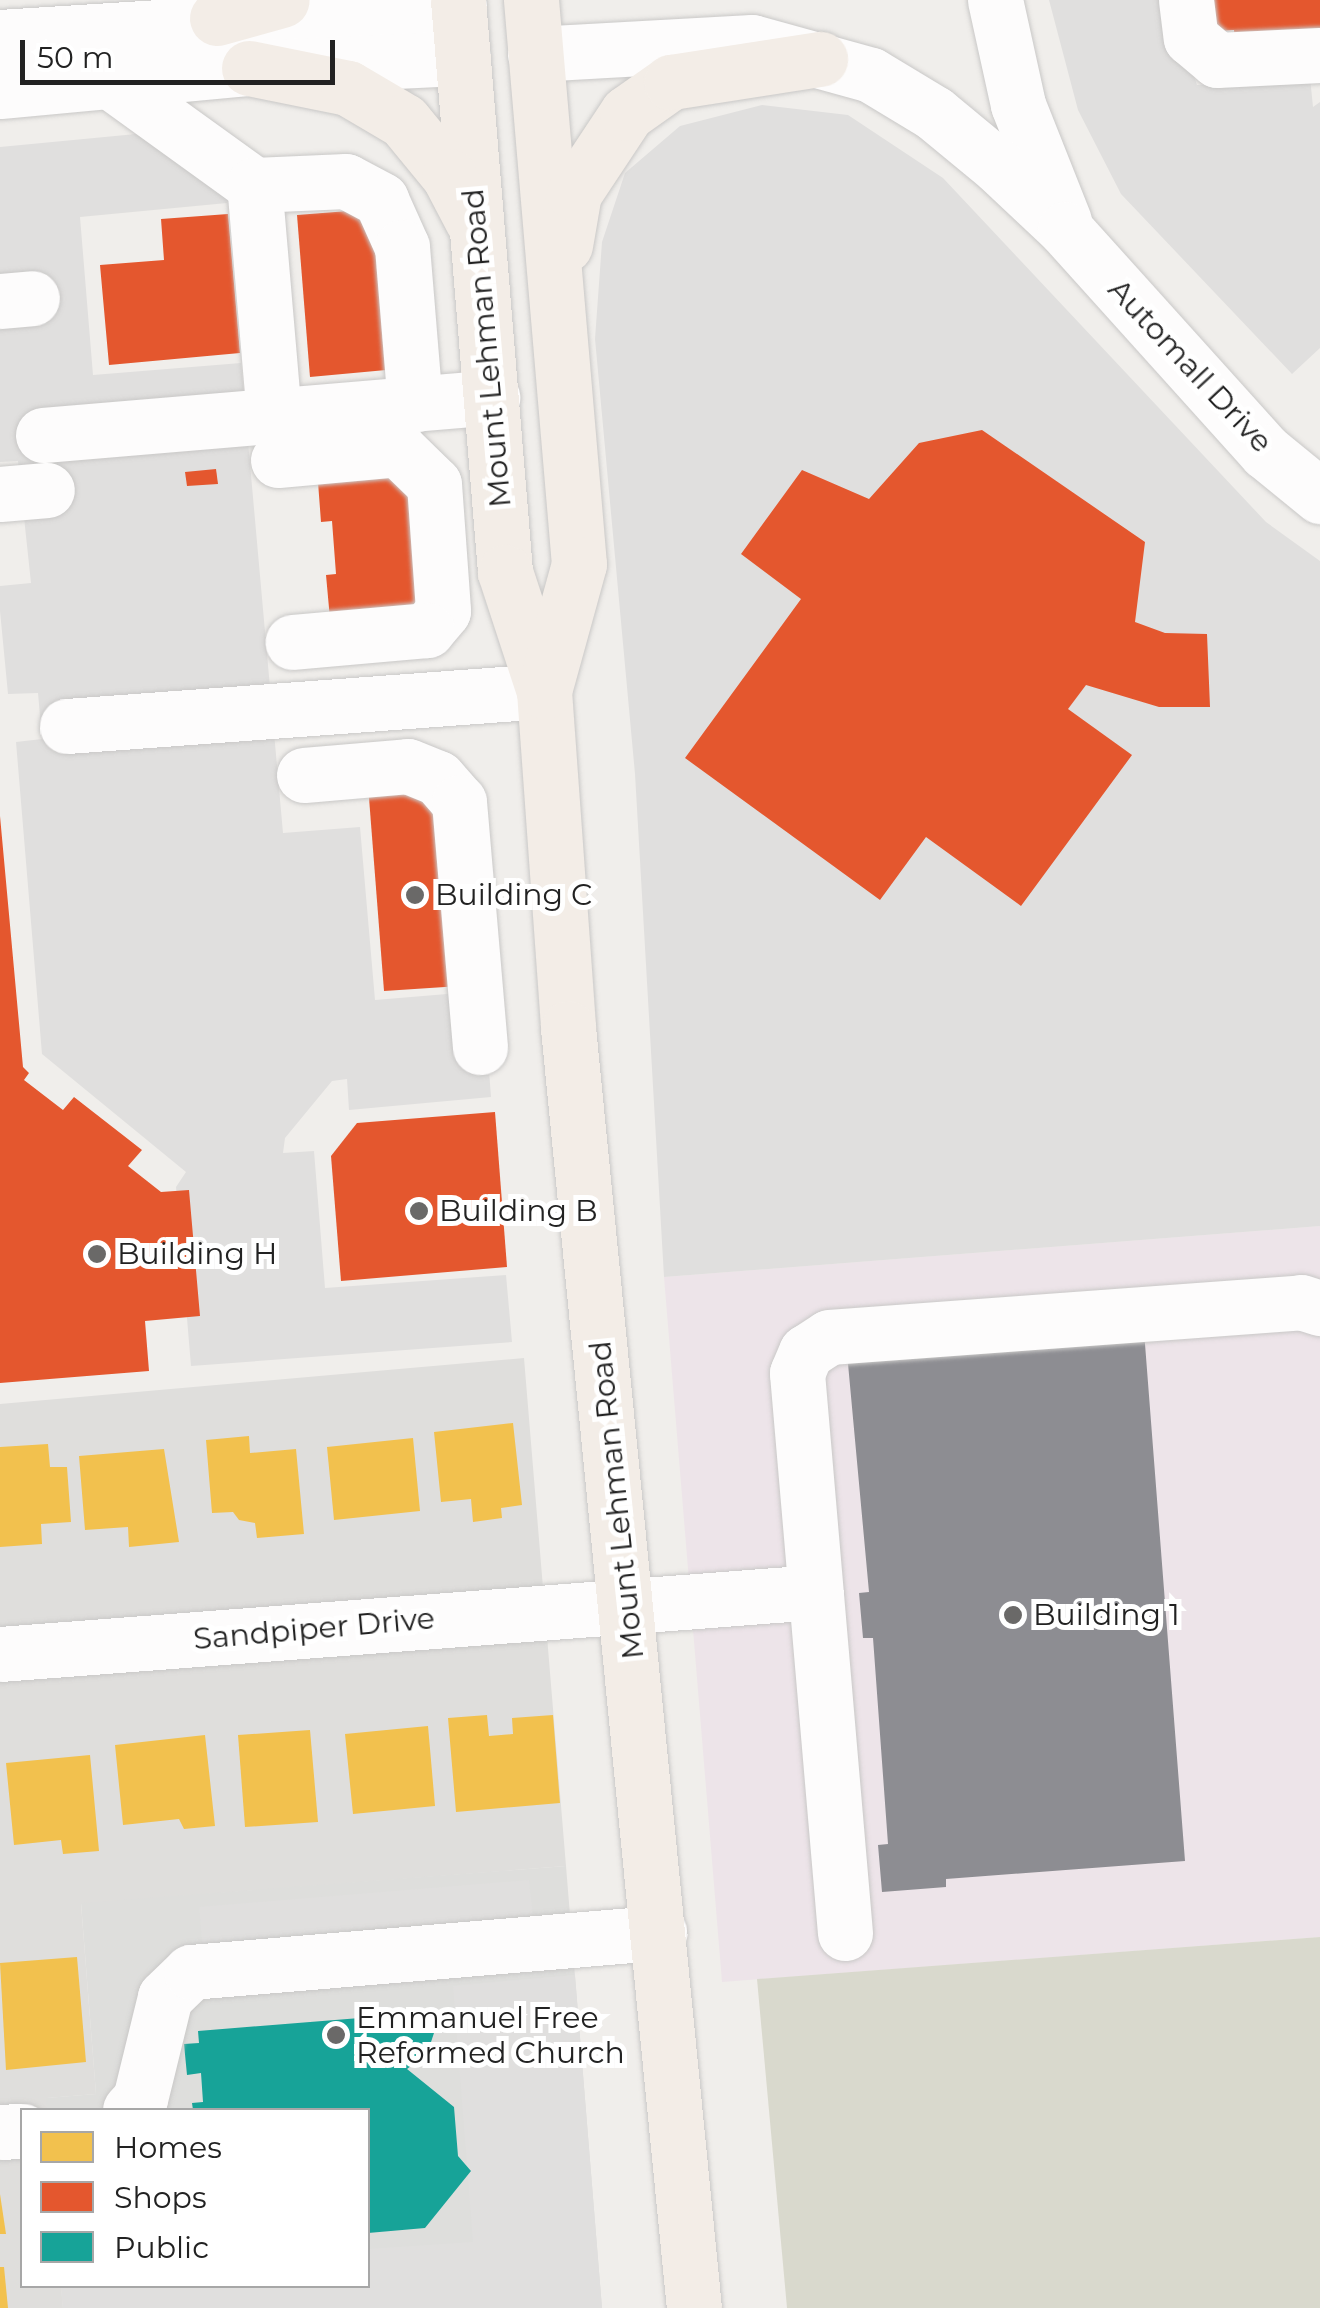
<!DOCTYPE html>
<style>
body{margin:0}
#map{position:relative;width:1320px;height:2308px;overflow:hidden;background:#f0eeeb;font-family:Montserrat,sans-serif}
div>[style]{position:absolute}
[style*='--x']{left:calc(var(--x)*1px);top:calc(var(--y)*1px);width:calc(var(--w)*1px);rotate:calc(var(--a)*1deg)}
.residential>*{inset:0;background:#dfdedc}
.industrial>*{inset:0;background:#ede4e9}
.religious>*{inset:0;background:#dededc}
.construction>*{inset:0;background:#d9d9cd}
.parking>*{inset:0;background:#e0dfde}
.homes>*{inset:0;background:#f2c14e}
.shops>*{inset:0;background:#e4572e}
.public>*{inset:0;background:#17a398}
.industry>*{inset:0;background:#8d8d92}
.roads{filter:drop-shadow(0 0 2px #c9c8c7) drop-shadow(0 0 2px #c9c8c7)}
.minor>*{height:55px;margin:-27.5px;padding:0 27.5px;transform-origin:27.5px;border-radius:27.5px;background:#fdfcfc}
.major>*{height:55px;margin:-27.5px;padding:0 27.5px;transform-origin:27.5px;border-radius:27.5px;background:#f3ede7}
.dots>*{width:28px;height:28px;translate:-50% -50%;box-sizing:border-box;border:5px solid #fff;border-radius:50%}
span{translate:-50% -50%;white-space:nowrap;text-align:center;line-height:1.15;-webkit-text-stroke:10px #fff;paint-order:stroke}
.street-label{font-size:30px;color:#222}
.poi-label{font-size:30px;color:#222}
.left{translate:0 -50%;text-align:left}
.legend{position:absolute;left:20px;top:2108px;width:350px;height:180px;box-sizing:border-box;background:#fff;border:2px solid #a7a7a7;margin:0;padding:12px 18px;list-style:none;font-size:30px;color:#222}
.legend li{display:flex;align-items:center;gap:20px;height:50px}
.legend b{width:50px;border:2px solid #a7a7a7}
.scale{position:absolute;left:20px;top:40px;width:315px;height:45px;box-sizing:border-box;border:5px solid #222;border-top:0;padding-left:12px;font-size:30px;line-height:35px;white-space:nowrap;color:#222;-webkit-text-stroke:8px #fff;paint-order:stroke}
</style>
<div id="map">
<div class="residential">
<div style="clip-path:polygon(524px 1358px,566px 1866px,81px 1904px,96px 2094px,47px 2098px,47px 2110px,22px 2110px,22px 2286px,61px 2286px,63px 2308px,0 2308px,0 1404px)"></div>
</div>
<div class="industrial">
<div style="clip-path:polygon(1320px 1226px,1320px 1937px,722px 1982px,664px 1277px)"></div>
</div>
<div class="religious">
<div style="clip-path:polygon(566px 1866px,602px 2308px,63px 2308px,61px 2286px,368px 2286px,368px 2110px,47px 2110px,46px 2098px,96px 2094px,81px 1903px)"></div>
</div>
<div class="construction">
<div style="clip-path:polygon(1320px 1937px,1320px 2308px,787px 2308px,757px 1979px)"></div>
</div>
<div class="parking">
<div style="clip-path:polygon(1049px 0,1167px 0,1197px 85px,1310px 77px,1313px 107px,1320px 102px,1320px 348px,1292px 374px,1121px 194px,1078px 110px)"></div>
<div style="clip-path:polygon(762px 105px,848px 115px,943px 178px,1266px 522px,1320px 561px,1320px 1226px,664px 1277px,635px 774px,595px 339px,602px 242px,625px 173px,680px 126px)"></div>
<div style="clip-path:polygon(157px 132px,225px 183px,227px 203px,80px 217px,93px 375px,241px 363px,283px 833px,360px 827px,375px 1000px,483px 991px,491px 1097px,349px 1110px,347px 1079px,332px 1081px,285px 1138px,283px 1153px,314px 1151px,325px 1288px,506px 1275px,512px 1342px,191px 1366px,176px 1187px,186px 1172px,42px 1054px,16px 742px,42px 739px,38px 693px,8px 694px,0 611px,0 586px,31px 583px,18px 461px,0 462px,0 147px)"></div>
<div style="clip-path:polygon(529px 1880px,533px 1915px,202px 1943px,199px 1907px)"></div>
<div style="clip-path:polygon(575px 1975px,602px 2308px,63px 2308px,61px 2286px,368px 2286px,368px 2249px,473px 2242px,453px 1986px)"></div>
</div>
<div class="homes">
<div style="clip-path:polygon(513px 1423px,522px 1505px,501px 1508px,502px 1518px,473px 1522px,471px 1499px,441px 1502px,434px 1432px)"></div>
<div style="clip-path:polygon(249px 1436px,250px 1453px,296px 1449px,304px 1534px,257px 1538px,255px 1523px,239px 1520px,233px 1512px,212px 1513px,206px 1440px)"></div>
<div style="clip-path:polygon(413px 1438px,420px 1511px,334px 1520px,327px 1447px)"></div>
<div style="clip-path:polygon(48px 1444px,50px 1467px,67px 1467px,71px 1522px,41px 1524px,42px 1544px,0 1547px,0 1447px)"></div>
<div style="clip-path:polygon(164px 1449px,179px 1542px,129px 1547px,128px 1527px,85px 1530px,79px 1456px)"></div>
<div style="clip-path:polygon(487px 1715px,489px 1736px,513px 1734px,512px 1718px,553px 1715px,560px 1803px,456px 1812px,448px 1718px)"></div>
<div style="clip-path:polygon(428px 1726px,435px 1806px,353px 1814px,345px 1734px)"></div>
<div style="clip-path:polygon(310px 1730px,318px 1822px,245px 1827px,238px 1735px)"></div>
<div style="clip-path:polygon(205px 1735px,215px 1826px,184px 1829px,179px 1819px,123px 1825px,115px 1745px)"></div>
<div style="clip-path:polygon(90px 1755px,99px 1851px,63px 1854px,61px 1840px,14px 1845px,6px 1763px)"></div>
<div style="clip-path:polygon(77px 1957px,86px 2062px,6px 2070px,0 1963px)"></div>
<div style="clip-path:polygon(0 2194px,6px 2234px,0 2234px)"></div>
<div style="clip-path:polygon(0 2267px,4px 2267px,8px 2308px,0 2308px)"></div>
</div>
<div class="shops">
<div style="clip-path:polygon(1203px 0,1320px 0,1320px 35px,1235px 42px,1234px 30px,1206px 32px)"></div>
<div style="clip-path:polygon(373px 209px,386px 370px,310px 377px,297px 215px)"></div>
<div style="clip-path:polygon(228px 214px,240px 353px,109px 365px,100px 265px,164px 260px,161px 219px)"></div>
<div style="clip-path:polygon(982px 430px,1145px 542px,1135px 622px,1165px 633px,1207px 634px,1210px 707px,1159px 707px,1086px 685px,1068px 709px,1132px 755px,1021px 906px,926px 837px,880px 900px,685px 758px,801px 599px,741px 554px,802px 470px,869px 499px,919px 443px)"></div>
<div style="clip-path:polygon(381px 464px,422px 494px,431px 606px,330px 619px,326px 575px,336px 574px,332px 521px,321px 522px,317px 469px)"></div>
<div style="clip-path:polygon(216px 469px,218px 484px,187px 486px,185px 472px)"></div>
<div style="clip-path:polygon(368px 785px,445px 804px,460px 986px,384px 991px)"></div>
<div style="clip-path:polygon(0 816px,23px 1067px,29px 1073px,24px 1080px,63px 1110px,74px 1097px,142px 1150px,128px 1166px,161px 1192px,189px 1190px,200px 1316px,145px 1321px,149px 1371px,0 1383px)"></div>
<div style="clip-path:polygon(495px 1112px,507px 1267px,341px 1281px,331px 1156px,357px 1123px)"></div>
</div>
<div class="public">
<div style="clip-path:polygon(422px 2013px,434px 2033px,427px 2054px,407px 2069px,454px 2107px,458px 2156px,471px 2171px,425px 2228px,368px 2233px,368px 2110px,193px 2110px,192px 2103px,203px 2102px,201px 2073px,187px 2075px,184px 2044px,199px 2043px,198px 2031px)"></div>
</div>
<div class="industry">
<div style="clip-path:polygon(1144px 1331px,1185px 1861px,946px 1879px,946px 1887px,882px 1892px,878px 1845px,888px 1844px,873px 1638px,863px 1638px,859px 1593px,869px 1592px,846px 1342px)"></div>
</div>
<div class="roads">
<div class="minor">
<div style="--x:995;--y:0;--w:107;--a:77.6"></div>
<div style="--x:1018;--y:105;--w:125;--a:68.4"></div>
<div style="--x:1186;--y:0;--w:38;--a:83"></div>
<div style="--x:1191;--y:38;--w:34;--a:40"></div>
<div style="--x:1217;--y:60;--w:103;--a:-2.8"></div>
<div style="--x:0;--y:37;--w:460;--a:-3.6"></div>
<div style="--x:535;--y:54;--w:217;--a:-3.2"></div>
<div style="--x:752;--y:42;--w:123;--a:15.5"></div>
<div style="--x:871;--y:75;--w:74;--a:31.1"></div>
<div style="--x:934;--y:113;--w:83;--a:39.6"></div>
<div style="--x:998;--y:166;--w:92;--a:43.2"></div>
<div style="--x:1065;--y:229;--w:300;--a:48"></div>
<div style="--x:1266;--y:452;--w:70;--a:39.2"></div>
<div style="--x:110;--y:81;--w:178;--a:35.8"></div>
<div style="--x:0;--y:91;--w:250;--a:-5.3"></div>
<div style="--x:249;--y:68;--w:214;--a:-2.7"></div>
<div style="--x:0;--y:301;--w:32;--a:-5"></div>
<div style="--x:274;--y:416;--w:232;--a:-94.9"></div>
<div style="--x:254;--y:185;--w:92;--a:-2.5"></div>
<div style="--x:346;--y:181;--w:40;--a:28"></div>
<div style="--x:381;--y:200;--w:51;--a:65.9"></div>
<div style="--x:402;--y:247;--w:158;--a:85.3"></div>
<div style="--x:43;--y:435;--w:451;--a:-4.8"></div>
<div style="--x:278;--y:460;--w:121;--a:-5.2"></div>
<div style="--x:398;--y:449;--w:50;--a:44.2"></div>
<div style="--x:434;--y:484;--w:127;--a:85.9"></div>
<div style="--x:443;--y:611;--w:25;--a:130"></div>
<div style="--x:427;--y:630;--w:135;--a:174.9"></div>
<div style="--x:0;--y:494;--w:47;--a:-4.9"></div>
<div style="--x:67;--y:726;--w:478;--a:-4.2"></div>
<div style="--x:304;--y:775;--w:104;--a:-4.9"></div>
<div style="--x:408;--y:766;--w:32;--a:22"></div>
<div style="--x:438;--y:778;--w:32;--a:49"></div>
<div style="--x:459;--y:802;--w:246;--a:85.1"></div>
<div style="--x:0;--y:1654;--w:818;--a:-4.35"></div>
<div style="--x:845;--y:1933;--w:562;--a:-94.9"></div>
<div style="--x:797;--y:1373;--w:23;--a:-67"></div>
<div style="--x:806;--y:1352;--w:27;--a:-33"></div>
<div style="--x:829;--y:1337;--w:473;--a:-4.2"></div>
<div style="--x:1301;--y:1302;--w:20;--a:18"></div>
<div style="--x:130;--y:2110;--w:15;--a:-48"></div>
<div style="--x:140;--y:2099;--w:105;--a:-76.2"></div>
<div style="--x:165;--y:1997;--w:36;--a:-44"></div>
<div style="--x:191;--y:1972;--w:470;--a:-4.8"></div>
<div style="--x:0;--y:2132;--w:22;--a:-3"></div>
</div>
<div class="major">
<div style="--x:458;--y:0;--w:574;--a:85.3"></div>
<div style="--x:505;--y:572;--w:125;--a:71.9"></div>
<div style="--x:544;--y:691;--w:338;--a:85.9"></div>
<div style="--x:568;--y:1028;--w:1286;--a:84.38"></div>
<div style="--x:531;--y:0;--w:566;--a:85.14"></div>
<div style="--x:579;--y:564;--w:132;--a:105.4"></div>
<div style="--x:217;--y:18;--w:67;--a:-15.5"></div>
<div style="--x:249;--y:68;--w:101;--a:11.4"></div>
<div style="--x:348;--y:88;--w:65;--a:30.5"></div>
<div style="--x:404;--y:121;--w:71;--a:50.7"></div>
<div style="--x:449;--y:176;--w:50;--a:62.4"></div>
<div style="--x:565;--y:245;--w:53;--a:-80.2"></div>
<div style="--x:574;--y:193;--w:96;--a:-56.5"></div>
<div style="--x:627;--y:113;--w:54;--a:-35.2"></div>
<div style="--x:671;--y:82;--w:151;--a:-8.8"></div>
</div>
</div>
<div class="dots">
<div style="left:415px;top:895px;background:#6a6968"></div>
<div style="left:419px;top:1211px;background:#6a6968"></div>
<div style="left:97px;top:1254px;background:#6a6968"></div>
<div style="left:1013px;top:1615px;background:#6a6968"></div>
<div style="left:336px;top:2035px;background:#6a6968"></div>
</div>
<div class="street-label">
<span style="left:487px;top:348px;rotate:-95deg">Mount Lehman Road</span>
<span style="left:1190px;top:366px;rotate:47deg">Automall Drive</span>
<span style="left:617px;top:1500px;rotate:-96deg">Mount Lehman Road</span>
<span style="left:314px;top:1629px;rotate:-5deg">Sandpiper Drive</span>
</div>
<div class="poi-label">
<span class="left" style="left:435px;top:895px">Building C</span>
<span class="left" style="left:439px;top:1211px">Building B</span>
<span class="left" style="left:117px;top:1254px">Building H</span>
<span class="left" style="left:1033px;top:1615px">Building 1</span>
<span class="left" style="left:356px;top:2035px">Emmanuel Free<br>Reformed Church</span>
</div>
<ul class="legend">
<li><b style="height:28px;background:#f2c14e"></b>Homes</li>
<li><b style="height:28px;background:#e4572e"></b>Shops</li>
<li><b style="height:28px;background:#17a398"></b>Public</li>
</ul>
<div class="scale">50 m</div>
</div>
